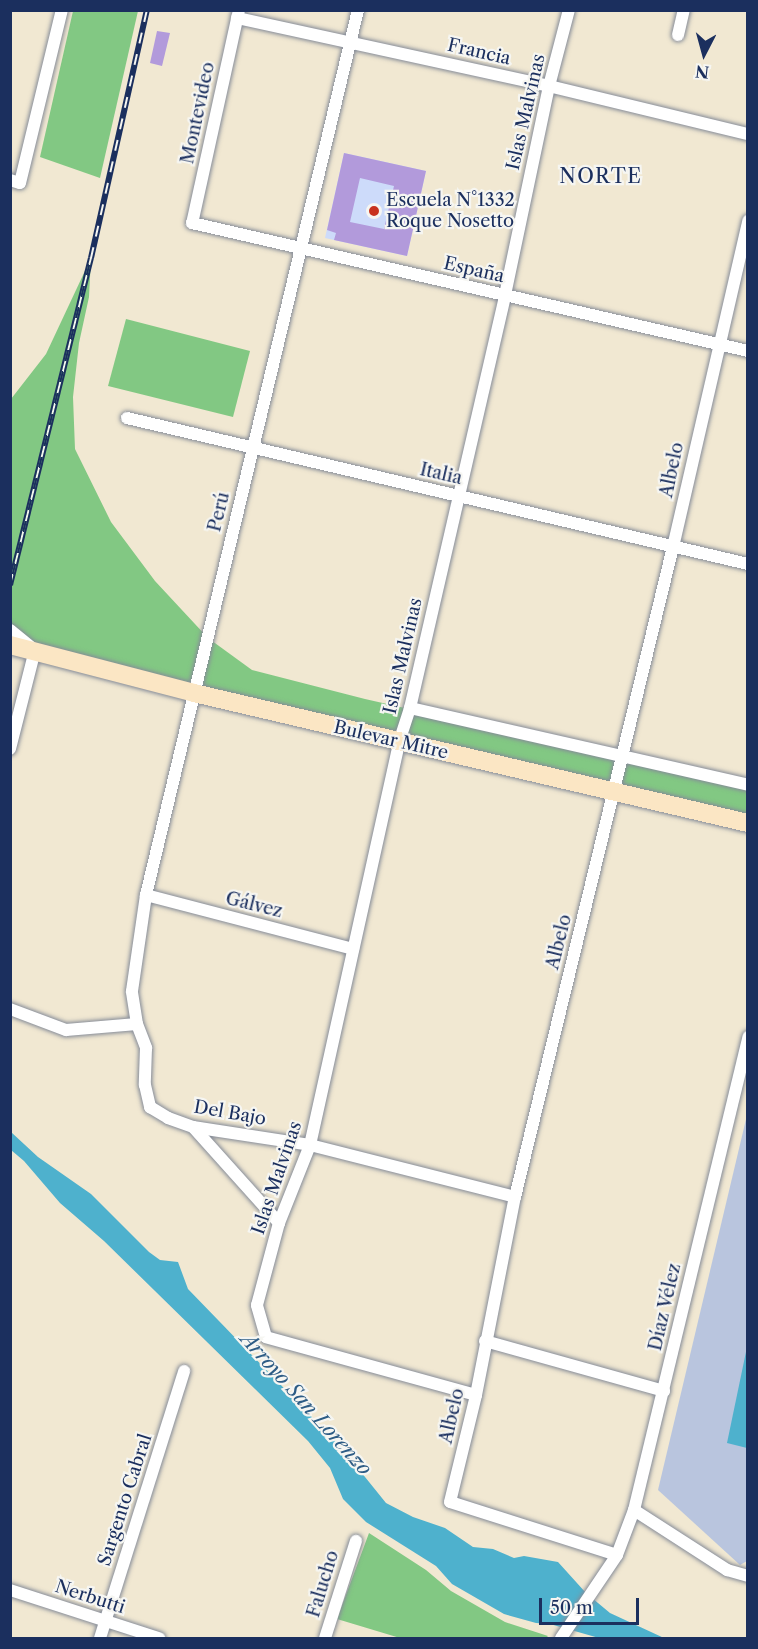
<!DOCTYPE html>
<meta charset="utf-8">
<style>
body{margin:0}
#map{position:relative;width:758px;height:1649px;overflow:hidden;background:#f1e8d2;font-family:"Libre Caslon Text",serif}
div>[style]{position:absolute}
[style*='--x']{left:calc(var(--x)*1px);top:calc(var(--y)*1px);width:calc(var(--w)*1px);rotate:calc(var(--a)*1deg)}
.built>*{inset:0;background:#cddbfa}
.industrial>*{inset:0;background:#b9c5de}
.green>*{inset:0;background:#82c883}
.water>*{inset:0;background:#4eb1cd}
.building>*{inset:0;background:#b29adb}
.roads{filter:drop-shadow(0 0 2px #868c98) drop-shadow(0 0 2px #868c98)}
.street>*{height:12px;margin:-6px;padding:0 6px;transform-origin:6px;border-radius:6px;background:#fff}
.secondary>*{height:18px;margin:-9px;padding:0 9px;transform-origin:9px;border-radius:9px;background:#fbe6c4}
.rail>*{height:6px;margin-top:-3px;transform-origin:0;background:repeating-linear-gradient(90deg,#f6f6f2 0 11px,#1b2f5e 0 22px);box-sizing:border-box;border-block:2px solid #1b2f5e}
.dots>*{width:16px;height:16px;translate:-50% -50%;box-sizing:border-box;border:3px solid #f6f6f2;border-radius:50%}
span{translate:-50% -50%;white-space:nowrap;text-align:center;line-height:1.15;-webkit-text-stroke:4.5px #f6f6f2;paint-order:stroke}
.street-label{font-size:18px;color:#1b2f5e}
.poi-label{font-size:18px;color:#1b2f5e}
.left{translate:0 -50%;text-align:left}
.neighbourhood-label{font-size:20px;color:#1b2f5e;letter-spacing:1.5px}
.water-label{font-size:20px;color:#2d5c85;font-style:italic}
.frame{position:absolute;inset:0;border:12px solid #1b2f5e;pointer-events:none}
.north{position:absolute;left:674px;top:24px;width:60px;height:60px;-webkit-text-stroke:4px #f6f6f2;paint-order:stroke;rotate:186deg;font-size:16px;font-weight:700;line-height:24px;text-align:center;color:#1b2f5e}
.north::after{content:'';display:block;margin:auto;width:21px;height:27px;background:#1b2f5e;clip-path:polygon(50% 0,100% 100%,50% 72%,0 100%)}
.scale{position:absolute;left:539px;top:1598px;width:100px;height:27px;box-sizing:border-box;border:3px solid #1b2f5e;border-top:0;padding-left:8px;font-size:18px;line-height:21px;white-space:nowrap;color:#1b2f5e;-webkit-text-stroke:4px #f6f6f2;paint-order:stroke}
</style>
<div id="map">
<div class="built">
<div style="clip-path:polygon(344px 153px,426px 171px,407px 256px,325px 238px)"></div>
</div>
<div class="industrial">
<div style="clip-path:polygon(747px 1115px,747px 1561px,740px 1565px,658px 1490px)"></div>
</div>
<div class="green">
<div style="clip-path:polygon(73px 11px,138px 11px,100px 178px,40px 157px)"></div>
<div style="clip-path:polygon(91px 258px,89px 297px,79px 343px,73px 397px,75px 449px,111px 522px,155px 581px,208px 638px,252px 670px,365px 699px,747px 785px,747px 823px,11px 645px,11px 399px,46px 354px)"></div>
<div style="clip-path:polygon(126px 319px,250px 351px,233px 417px,108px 386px)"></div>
<div style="clip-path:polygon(369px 1533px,426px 1570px,451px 1591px,505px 1622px,548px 1636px,546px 1638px,400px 1638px,337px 1619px)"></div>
</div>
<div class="water">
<div style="clip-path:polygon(11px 1132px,38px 1157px,91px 1194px,149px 1252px,160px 1260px,178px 1262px,188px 1289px,340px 1446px,386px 1503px,413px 1517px,445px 1528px,473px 1547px,493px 1549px,514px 1558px,524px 1556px,558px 1562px,586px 1593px,610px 1613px,664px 1638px,599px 1638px,550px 1624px,536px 1623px,504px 1614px,452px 1584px,436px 1566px,366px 1522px,343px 1499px,330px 1468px,308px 1441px,104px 1241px,60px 1203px,24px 1161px,11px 1150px)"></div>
<div style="clip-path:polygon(747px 1347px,747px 1448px,727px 1443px)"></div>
</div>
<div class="building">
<div style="clip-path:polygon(157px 31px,170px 33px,162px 66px,150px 63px)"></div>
<div style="clip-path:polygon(evenodd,344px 153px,426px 171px,407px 256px,334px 240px,336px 233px,327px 230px,344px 153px,360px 178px,394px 186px,384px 229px,350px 222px,360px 178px)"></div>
</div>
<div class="roads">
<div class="street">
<div style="--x:239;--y:10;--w:218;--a:102.4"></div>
<div style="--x:192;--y:223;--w:571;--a:12.96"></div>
<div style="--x:237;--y:18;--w:319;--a:12.3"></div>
<div style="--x:549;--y:86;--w:205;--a:13.6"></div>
<div style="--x:678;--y:35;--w:26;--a:-77"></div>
<div style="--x:10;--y:180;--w:10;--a:17"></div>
<div style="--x:20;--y:183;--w:178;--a:-76.4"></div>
<div style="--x:127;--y:418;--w:638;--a:13.23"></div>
<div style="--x:10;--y:630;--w:32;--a:39"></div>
<div style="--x:35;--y:650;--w:102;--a:104.2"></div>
<div style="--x:410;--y:708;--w:347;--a:12.8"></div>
<div style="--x:146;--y:895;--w:214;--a:14.6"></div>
<div style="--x:10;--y:1009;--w:60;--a:20.6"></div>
<div style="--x:66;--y:1030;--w:71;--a:-4.8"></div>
<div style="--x:137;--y:1024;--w:26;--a:69"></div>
<div style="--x:146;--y:1048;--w:37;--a:92"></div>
<div style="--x:145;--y:1085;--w:23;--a:77"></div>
<div style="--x:150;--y:1107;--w:21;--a:31"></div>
<div style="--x:168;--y:1118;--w:27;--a:20"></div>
<div style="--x:193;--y:1127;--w:118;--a:8.7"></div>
<div style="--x:310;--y:1145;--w:211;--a:14.2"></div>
<div style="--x:137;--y:1024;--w:33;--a:-99"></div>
<div style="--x:132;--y:991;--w:97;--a:-81.7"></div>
<div style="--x:146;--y:895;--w:910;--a:-76.53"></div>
<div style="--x:193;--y:1127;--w:129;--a:48.1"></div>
<div style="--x:485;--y:1341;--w:186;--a:15.6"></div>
<div style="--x:476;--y:1395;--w:218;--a:-164.6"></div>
<div style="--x:266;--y:1337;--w:33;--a:-106"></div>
<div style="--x:257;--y:1305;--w:85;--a:-75"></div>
<div style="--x:279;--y:1223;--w:84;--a:-68.3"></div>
<div style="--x:310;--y:1145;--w:413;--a:-77.5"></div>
<div style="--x:399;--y:742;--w:36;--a:-72"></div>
<div style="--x:410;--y:708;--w:424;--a:-77"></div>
<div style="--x:505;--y:295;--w:214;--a:-78.1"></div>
<div style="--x:549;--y:86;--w:79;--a:-75.3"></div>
<div style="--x:634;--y:1510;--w:111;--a:32.8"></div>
<div style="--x:727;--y:1570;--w:22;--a:16"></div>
<div style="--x:617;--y:1555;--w:175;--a:-162.4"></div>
<div style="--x:450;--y:1502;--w:110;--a:-76.3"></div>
<div style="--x:476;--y:1395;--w:202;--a:-78.9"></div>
<div style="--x:515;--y:1197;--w:669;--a:-76.34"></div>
<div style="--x:673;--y:547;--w:335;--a:-77"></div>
<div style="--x:10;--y:1590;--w:157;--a:17.9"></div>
<div style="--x:100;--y:1638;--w:280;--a:-72.5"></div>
<div style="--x:325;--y:1638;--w:102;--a:-72.3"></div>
<div style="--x:561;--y:1638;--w:100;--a:-56"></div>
<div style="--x:617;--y:1555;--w:48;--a:-69.3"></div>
<div style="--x:634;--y:1510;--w:487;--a:-76.4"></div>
</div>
<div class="secondary">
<div style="--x:10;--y:645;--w:190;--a:14.6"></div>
<div style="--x:194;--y:693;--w:569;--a:13.21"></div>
</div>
</div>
<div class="rail">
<div style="--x:10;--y:585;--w:337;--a:-76.1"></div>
<div style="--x:91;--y:258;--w:254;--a:-77.3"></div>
</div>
<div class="dots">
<div style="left:374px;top:211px;background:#c8321e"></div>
</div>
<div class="street-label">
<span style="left:479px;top:52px;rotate:13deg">Francia</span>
<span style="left:526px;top:112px;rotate:-77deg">Islas Malvinas</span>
<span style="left:198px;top:113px;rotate:-78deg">Montevideo</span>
<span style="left:474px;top:270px;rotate:13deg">España</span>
<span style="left:672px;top:470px;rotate:-78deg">Albelo</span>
<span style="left:441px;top:474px;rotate:13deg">Italia</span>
<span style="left:219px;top:512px;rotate:-76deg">Perú</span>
<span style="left:403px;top:656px;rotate:-77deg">Islas Malvinas</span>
<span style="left:391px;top:740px;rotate:13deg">Bulevar Mitre</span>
<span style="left:254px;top:905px;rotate:14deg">Gálvez</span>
<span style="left:559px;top:942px;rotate:-76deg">Albelo</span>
<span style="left:230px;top:1113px;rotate:10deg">Del Bajo</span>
<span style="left:277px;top:1178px;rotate:-71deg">Islas Malvinas</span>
<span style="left:665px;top:1307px;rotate:-77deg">Díaz Vélez</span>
<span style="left:452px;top:1416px;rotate:-77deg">Albelo</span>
<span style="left:125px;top:1500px;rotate:-72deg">Sargento Cabral</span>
<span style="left:323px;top:1584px;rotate:-73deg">Falucho</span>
<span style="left:90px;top:1597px;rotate:18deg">Nerbutti</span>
</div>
<div class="poi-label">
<span class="left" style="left:386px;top:211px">Escuela N°1332<br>Roque Nosetto</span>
</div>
<div class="neighbourhood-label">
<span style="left:601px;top:176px">NORTE</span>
</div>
<div class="water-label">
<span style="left:306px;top:1404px;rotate:48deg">Arroyo San Lorenzo</span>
</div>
<div class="frame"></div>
<div class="north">N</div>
<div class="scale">50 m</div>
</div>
